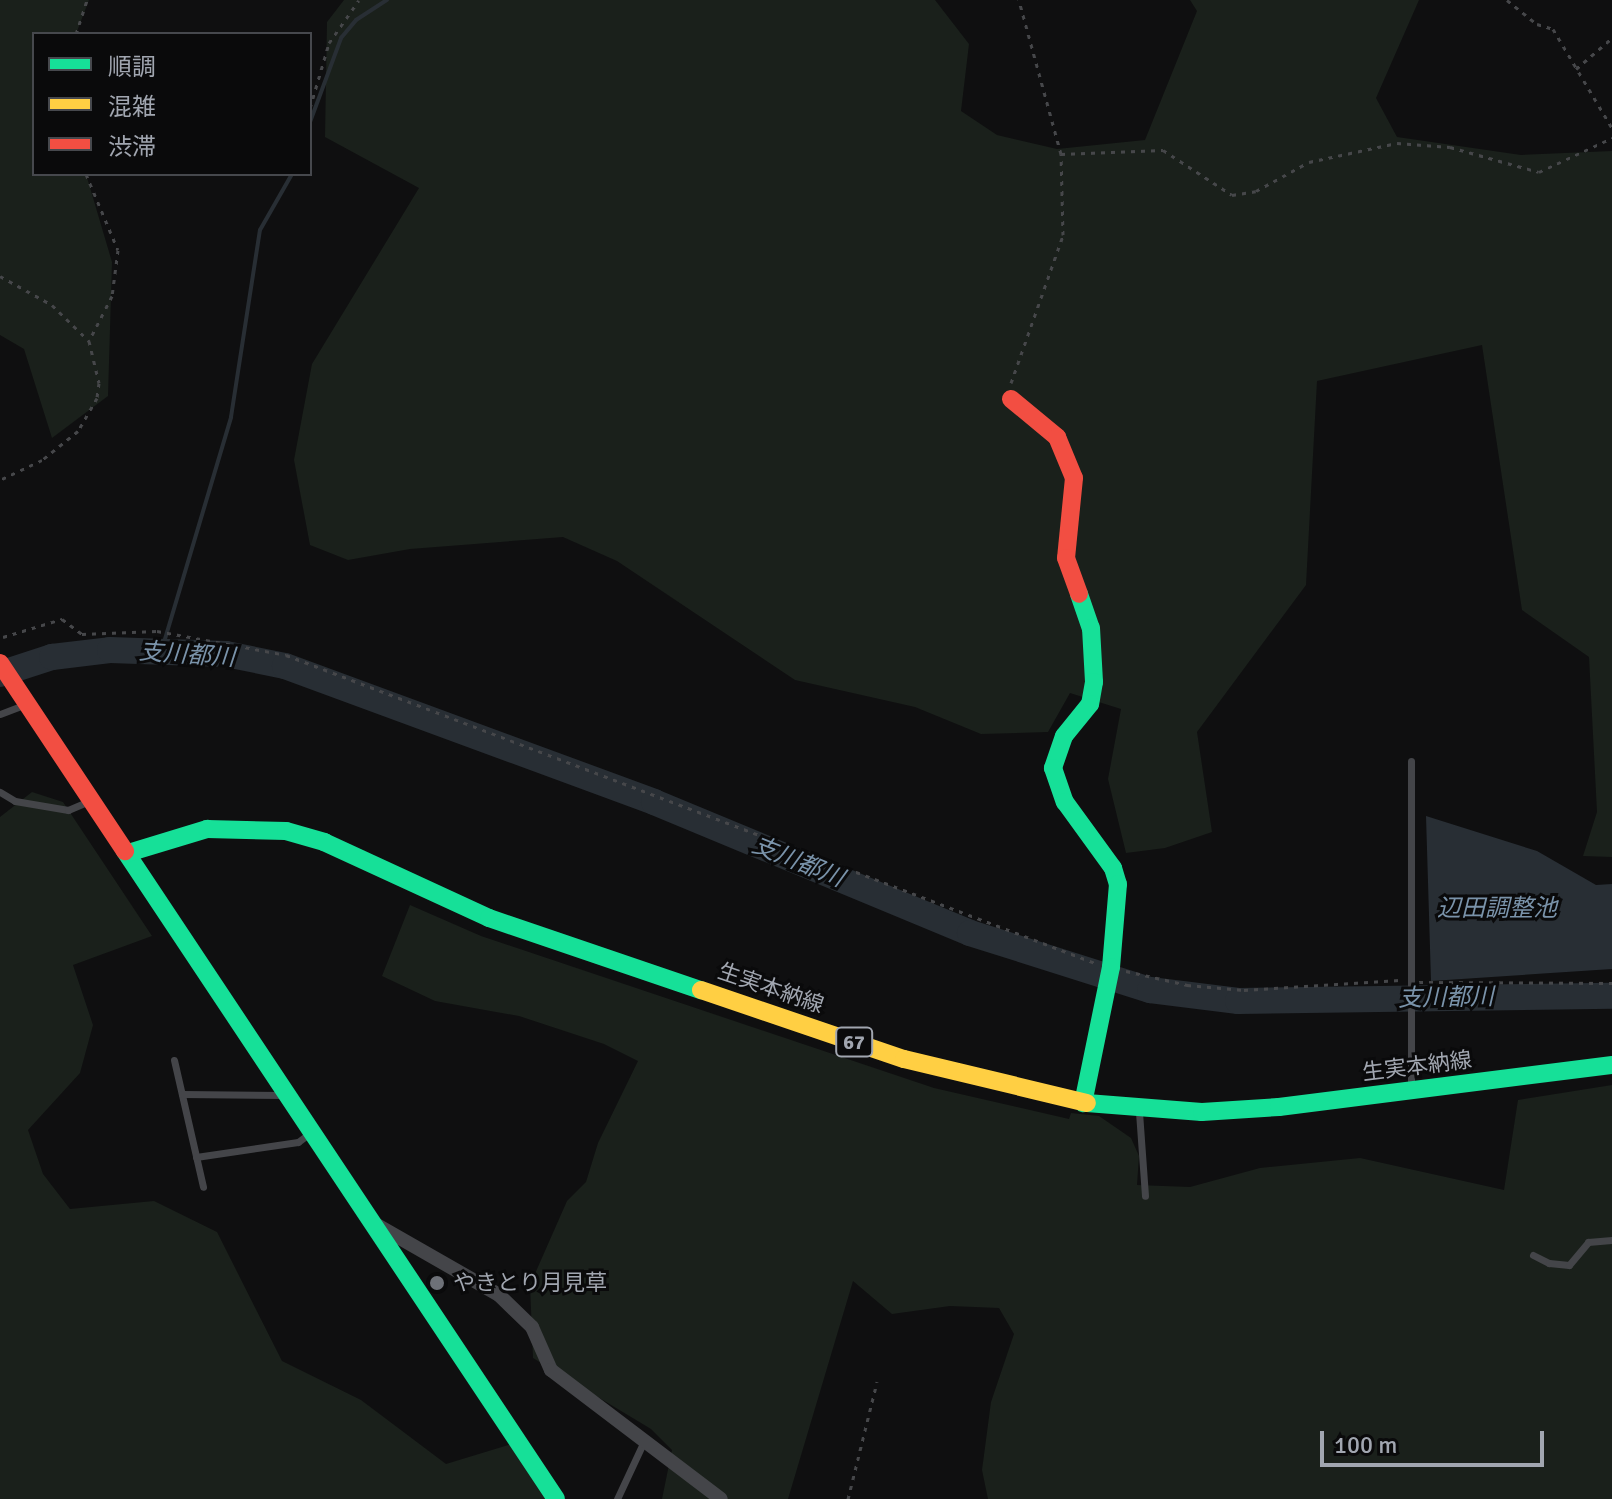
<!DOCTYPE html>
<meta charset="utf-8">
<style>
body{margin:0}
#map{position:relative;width:1612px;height:1499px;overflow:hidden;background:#0f0f10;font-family:Signika,"Noto Sans JP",sans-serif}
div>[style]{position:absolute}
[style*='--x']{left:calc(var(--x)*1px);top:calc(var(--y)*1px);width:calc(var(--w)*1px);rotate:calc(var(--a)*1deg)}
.green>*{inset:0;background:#1a201b}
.water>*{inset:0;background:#282e34}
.stream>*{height:4px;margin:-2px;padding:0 2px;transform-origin:2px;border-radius:2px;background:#282e34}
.river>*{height:26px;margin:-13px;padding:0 13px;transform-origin:13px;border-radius:13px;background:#282e34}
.path>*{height:3px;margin-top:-1.5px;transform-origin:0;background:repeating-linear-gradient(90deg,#46474a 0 4px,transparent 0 10px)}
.lane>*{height:7px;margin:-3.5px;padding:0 3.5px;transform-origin:3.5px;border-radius:3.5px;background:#444549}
.street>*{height:14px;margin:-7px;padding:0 7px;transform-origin:7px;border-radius:7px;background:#444549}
.fast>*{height:18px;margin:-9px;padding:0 9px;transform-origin:9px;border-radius:9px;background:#16e098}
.slow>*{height:18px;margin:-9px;padding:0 9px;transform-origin:9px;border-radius:9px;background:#ffcf43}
.jam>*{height:18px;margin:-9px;padding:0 9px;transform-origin:9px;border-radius:9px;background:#f24e42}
.dots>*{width:22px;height:22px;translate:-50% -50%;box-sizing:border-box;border:4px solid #0a0a0b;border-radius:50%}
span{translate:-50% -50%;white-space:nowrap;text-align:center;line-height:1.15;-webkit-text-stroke:6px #0a0a0b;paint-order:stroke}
.shield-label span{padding:2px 6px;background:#0a0a0b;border:2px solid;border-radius:6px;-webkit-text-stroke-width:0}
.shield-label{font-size:20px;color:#a1a6b0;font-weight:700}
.street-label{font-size:22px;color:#a1a6b0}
.poi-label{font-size:22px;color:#a1a6b0}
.left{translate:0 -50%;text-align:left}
.water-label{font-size:24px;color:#7a93aa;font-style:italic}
.legend{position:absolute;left:32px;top:32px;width:280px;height:144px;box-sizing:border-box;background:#0a0a0b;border:2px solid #46484d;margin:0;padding:10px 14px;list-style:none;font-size:24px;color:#a1a6b0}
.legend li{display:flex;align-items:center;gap:16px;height:40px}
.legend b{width:40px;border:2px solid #46484d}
.scale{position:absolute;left:1320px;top:1431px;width:224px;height:36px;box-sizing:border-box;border:4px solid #a1a6b0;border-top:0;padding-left:10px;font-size:24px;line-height:28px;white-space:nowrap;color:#a1a6b0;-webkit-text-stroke:6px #0a0a0b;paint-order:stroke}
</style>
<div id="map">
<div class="green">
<div style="clip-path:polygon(0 0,89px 0,76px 34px,34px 34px,34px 174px,86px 174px,112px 262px,108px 396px,52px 438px,24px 349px,0 335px)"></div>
<div style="clip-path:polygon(344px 0,935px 0,969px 44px,961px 111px,997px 135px,1057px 149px,1145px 140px,1197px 11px,1190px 0,1419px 0,1376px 98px,1397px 137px,1521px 155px,1612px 151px,1612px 857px,1583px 856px,1597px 812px,1589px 657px,1522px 610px,1482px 345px,1317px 381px,1306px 585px,1197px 732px,1212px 832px,1165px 848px,1126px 853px,1108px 779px,1121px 709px,1070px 693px,1048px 732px,981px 734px,915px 707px,795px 680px,617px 561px,563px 537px,410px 549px,348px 560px,310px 545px,294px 460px,312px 364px,419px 188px,325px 137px,327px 22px)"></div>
<div style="clip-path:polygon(32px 792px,63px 802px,152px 936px,73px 965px,93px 1025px,80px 1073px,28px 1130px,43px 1174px,70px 1209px,154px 1201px,217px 1232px,282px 1361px,361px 1400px,446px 1464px,512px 1444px,547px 1499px,0 1499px,0 817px)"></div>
<div style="clip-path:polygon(410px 905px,481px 936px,934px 1088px,1069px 1119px,1071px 1113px,1099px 1116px,1131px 1138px,1139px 1156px,1137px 1185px,1190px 1187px,1260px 1168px,1360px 1158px,1504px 1190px,1518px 1100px,1612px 1085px,1612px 1499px,988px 1499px,982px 1470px,991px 1402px,1014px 1334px,999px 1308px,950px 1306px,892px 1314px,853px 1281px,788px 1499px,662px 1499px,672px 1450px,651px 1429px,533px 1358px,530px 1285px,567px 1201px,586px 1182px,598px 1143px,638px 1061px,604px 1044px,519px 1016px,435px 1001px,382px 976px)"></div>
</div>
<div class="water">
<div style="clip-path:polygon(1426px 816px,1537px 851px,1596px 885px,1612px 884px,1612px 969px,1431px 981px)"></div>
</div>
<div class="stream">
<div style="--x:310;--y:122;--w:90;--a:-69.7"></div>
<div style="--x:341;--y:38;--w:23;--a:-50"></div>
<div style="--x:356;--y:20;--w:37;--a:-33"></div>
<div style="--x:162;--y:649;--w:242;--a:-73.4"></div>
<div style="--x:231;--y:417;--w:189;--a:-81.2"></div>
<div style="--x:260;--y:230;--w:64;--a:-60.3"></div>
</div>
<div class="river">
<div style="--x:0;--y:674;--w:55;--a:-18.1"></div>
<div style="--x:52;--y:657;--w:58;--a:-6.9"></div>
<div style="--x:110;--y:650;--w:116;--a:2"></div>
<div style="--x:226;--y:654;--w:60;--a:11.5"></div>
<div style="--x:285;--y:666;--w:393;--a:20.2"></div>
<div style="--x:654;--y:802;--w:342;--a:22.5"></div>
<div style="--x:970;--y:933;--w:189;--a:17.6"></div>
<div style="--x:1150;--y:990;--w:89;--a:7.1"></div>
<div style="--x:1238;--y:1001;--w:374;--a:-0.8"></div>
</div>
<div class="path">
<div style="--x:1507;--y:0;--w:38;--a:39"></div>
<div style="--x:1537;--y:24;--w:17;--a:17"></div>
<div style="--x:1553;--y:29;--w:115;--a:59.2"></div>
<div style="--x:76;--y:34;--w:36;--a:-72"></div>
<div style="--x:1576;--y:69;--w:48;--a:-40.7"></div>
<div style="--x:310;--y:108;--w:68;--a:-73.7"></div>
<div style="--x:329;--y:43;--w:52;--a:-55.1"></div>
<div style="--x:1061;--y:154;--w:102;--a:-2.2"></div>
<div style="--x:1163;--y:150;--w:82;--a:33.1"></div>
<div style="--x:1232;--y:195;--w:24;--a:-9"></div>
<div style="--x:1256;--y:191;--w:60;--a:-28.7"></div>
<div style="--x:1309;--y:162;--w:90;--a:-12.2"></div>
<div style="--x:1397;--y:143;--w:53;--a:4.3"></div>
<div style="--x:1450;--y:147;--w:92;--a:15.7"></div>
<div style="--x:1539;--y:172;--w:81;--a:-25"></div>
<div style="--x:86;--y:174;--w:82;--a:67.2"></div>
<div style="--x:118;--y:250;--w:46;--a:97.4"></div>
<div style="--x:112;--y:296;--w:51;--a:117.1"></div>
<div style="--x:0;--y:276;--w:60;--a:29.1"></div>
<div style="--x:52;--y:305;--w:52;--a:44.2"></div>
<div style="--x:89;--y:341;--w:43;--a:76.6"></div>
<div style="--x:99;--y:383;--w:15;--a:98"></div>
<div style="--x:97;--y:398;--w:38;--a:120"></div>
<div style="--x:78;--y:431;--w:46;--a:141.1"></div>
<div style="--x:42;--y:460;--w:47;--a:154.5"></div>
<div style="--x:1011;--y:383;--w:157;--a:-70.6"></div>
<div style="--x:1063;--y:235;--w:81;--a:-91.4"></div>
<div style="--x:1061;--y:154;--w:160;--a:-105.3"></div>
<div style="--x:3;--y:637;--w:62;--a:-17"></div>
<div style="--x:62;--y:619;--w:25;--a:37"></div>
<div style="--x:82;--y:634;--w:75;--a:-2.3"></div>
<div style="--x:157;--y:631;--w:131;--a:10.5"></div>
<div style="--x:286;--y:655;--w:866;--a:20.84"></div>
<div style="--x:1126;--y:971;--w:63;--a:12.9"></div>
<div style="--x:1187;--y:985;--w:57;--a:5"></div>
<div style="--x:1244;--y:990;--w:156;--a:-3.7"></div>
<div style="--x:1419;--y:982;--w:193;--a:0.3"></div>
<div style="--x:848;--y:1499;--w:121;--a:-76.1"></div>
</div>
<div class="lane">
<div style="--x:0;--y:714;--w:26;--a:-21"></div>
<div style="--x:0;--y:792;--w:17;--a:31"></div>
<div style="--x:15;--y:801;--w:54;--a:9.6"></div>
<div style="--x:68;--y:810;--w:23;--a:-23"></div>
<div style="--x:174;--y:1060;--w:130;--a:77.1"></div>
<div style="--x:1411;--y:1084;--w:323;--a:-90"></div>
<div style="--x:182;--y:1094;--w:102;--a:0.6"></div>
<div style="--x:1139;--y:1112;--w:84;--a:85.9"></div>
<div style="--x:196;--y:1157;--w:103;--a:-8.4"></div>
<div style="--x:298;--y:1142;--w:15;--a:-37"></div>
<div style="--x:1533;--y:1255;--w:18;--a:27"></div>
<div style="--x:1549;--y:1263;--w:20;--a:6"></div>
<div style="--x:1569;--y:1265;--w:30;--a:-50"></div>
<div style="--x:1588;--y:1242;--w:24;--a:-5"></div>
<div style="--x:617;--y:1499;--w:64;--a:-65"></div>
</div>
<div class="street">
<div style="--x:377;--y:1225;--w:141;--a:29.8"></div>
<div style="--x:499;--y:1295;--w:46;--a:44.1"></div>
<div style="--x:532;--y:1327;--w:47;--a:66.2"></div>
<div style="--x:551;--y:1370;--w:213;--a:37.2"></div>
</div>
<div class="fast">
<div style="--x:1079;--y:594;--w:36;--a:71"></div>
<div style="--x:1091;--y:628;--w:54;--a:86.8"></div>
<div style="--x:1094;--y:682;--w:22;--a:100"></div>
<div style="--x:1090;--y:704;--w:41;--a:129.1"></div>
<div style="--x:1064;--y:736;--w:34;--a:109"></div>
<div style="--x:1053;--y:768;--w:36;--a:71"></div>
<div style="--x:1065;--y:802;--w:82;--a:54"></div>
<div style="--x:1113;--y:868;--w:17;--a:73"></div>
<div style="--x:1118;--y:884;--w:83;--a:94.8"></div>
<div style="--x:1111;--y:967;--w:139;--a:101.6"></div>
<div style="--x:125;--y:851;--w:778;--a:56.37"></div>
<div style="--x:128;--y:853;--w:83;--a:-16.9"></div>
<div style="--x:207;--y:829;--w:79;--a:1.5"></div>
<div style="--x:286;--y:831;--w:40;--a:16"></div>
<div style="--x:324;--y:842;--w:182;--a:24.7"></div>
<div style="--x:489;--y:918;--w:224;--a:18.8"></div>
<div style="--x:1087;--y:1103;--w:115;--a:4.5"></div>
<div style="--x:1202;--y:1112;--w:77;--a:-3.7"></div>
<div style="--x:1279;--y:1107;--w:336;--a:-7.2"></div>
</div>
<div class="slow">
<div style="--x:701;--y:990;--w:214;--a:18.8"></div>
<div style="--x:904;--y:1059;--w:188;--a:13.5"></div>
</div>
<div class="jam">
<div style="--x:1011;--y:399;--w:60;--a:39.6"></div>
<div style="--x:1057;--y:437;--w:44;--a:67.5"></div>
<div style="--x:1074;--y:478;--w:80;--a:95.7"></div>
<div style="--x:1066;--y:558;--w:38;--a:70"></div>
<div style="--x:0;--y:663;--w:226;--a:56.4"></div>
</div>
<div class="dots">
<div style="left:437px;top:1283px;background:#6e7178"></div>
</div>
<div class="shield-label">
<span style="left:854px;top:1042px">67</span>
</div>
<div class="street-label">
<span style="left:771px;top:988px;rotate:19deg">生実本納線</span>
<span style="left:1417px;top:1066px;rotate:-7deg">生実本納線</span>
</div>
<div class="poi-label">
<span class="left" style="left:453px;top:1283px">やきとり月見草</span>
</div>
<div class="water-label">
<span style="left:187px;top:655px;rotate:4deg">支川都川</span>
<span style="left:798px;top:862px;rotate:22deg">支川都川</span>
<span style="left:1497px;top:909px">辺田調整池</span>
<span style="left:1446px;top:998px;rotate:-1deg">支川都川</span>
</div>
<ul class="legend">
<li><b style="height:10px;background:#16e098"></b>順調</li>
<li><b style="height:10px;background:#ffcf43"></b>混雑</li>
<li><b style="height:10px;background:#f24e42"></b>渋滞</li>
</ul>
<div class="scale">100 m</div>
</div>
